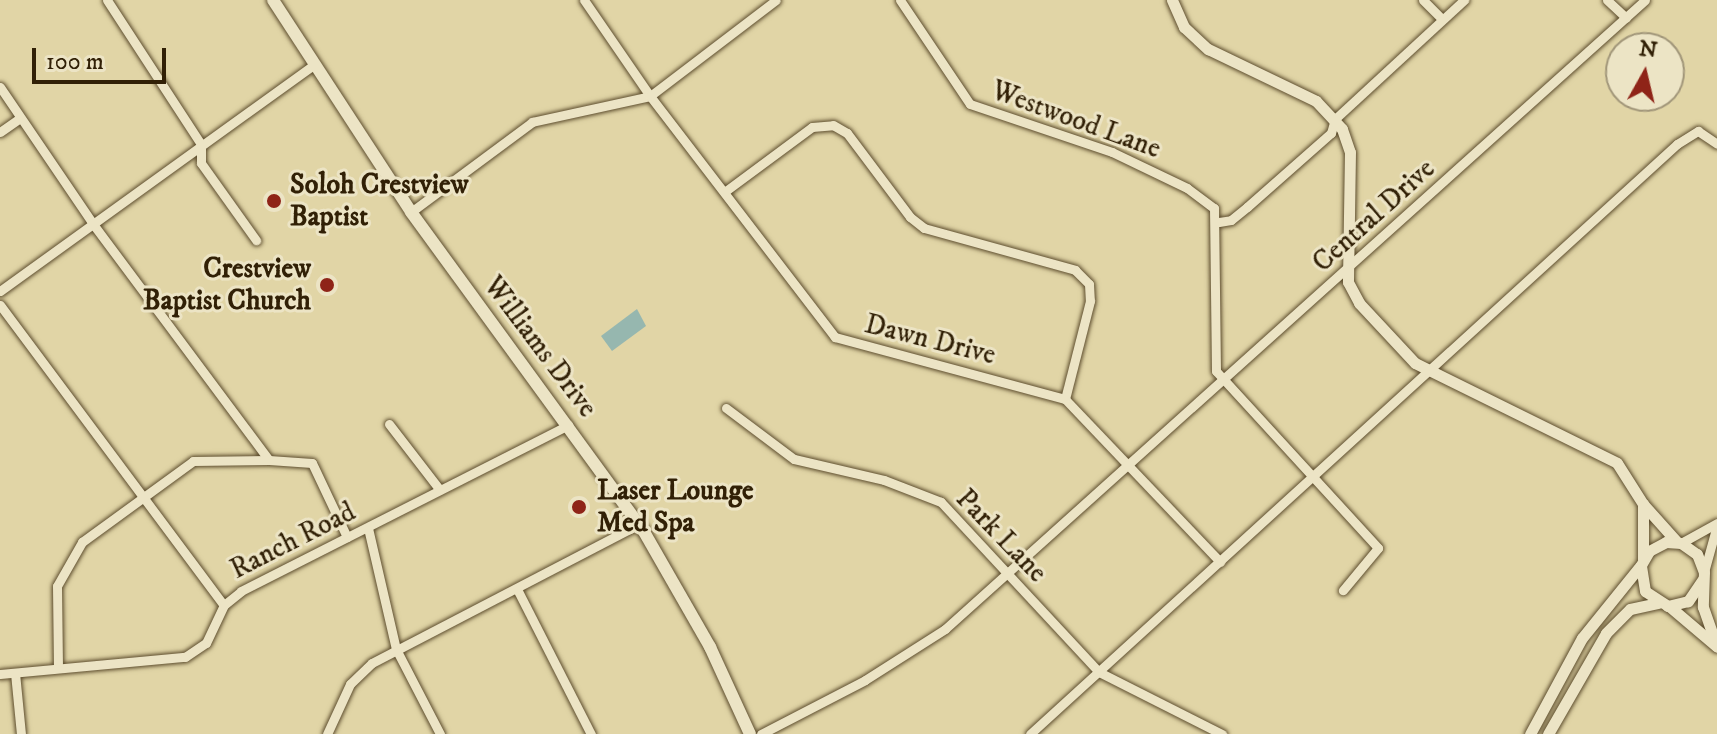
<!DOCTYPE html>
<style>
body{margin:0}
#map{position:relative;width:1717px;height:734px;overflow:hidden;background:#e1d5a6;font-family:"IM FELL DW Pica",serif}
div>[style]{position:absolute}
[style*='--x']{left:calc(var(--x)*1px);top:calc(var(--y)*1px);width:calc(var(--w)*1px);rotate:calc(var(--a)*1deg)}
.water>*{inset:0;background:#96b7af}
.roads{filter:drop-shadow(0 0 2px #5d4d2e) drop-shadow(0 0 2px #5d4d2e)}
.minor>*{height:9px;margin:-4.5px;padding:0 4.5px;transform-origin:4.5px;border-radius:4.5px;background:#ece4c5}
.tertiary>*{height:11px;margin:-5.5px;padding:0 5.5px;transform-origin:5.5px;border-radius:5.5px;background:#ece4c5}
.secondary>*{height:12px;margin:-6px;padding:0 6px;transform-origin:6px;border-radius:6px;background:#ece4c5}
.dots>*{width:22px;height:22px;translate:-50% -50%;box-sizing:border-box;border:4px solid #ece4c5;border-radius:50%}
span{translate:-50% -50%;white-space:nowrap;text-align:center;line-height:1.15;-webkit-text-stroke:6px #ece4c5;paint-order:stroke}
.street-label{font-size:28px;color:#312006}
.poi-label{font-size:28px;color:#312006;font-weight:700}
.left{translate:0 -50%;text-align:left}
.right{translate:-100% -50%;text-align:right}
.north{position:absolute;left:1605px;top:32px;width:80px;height:80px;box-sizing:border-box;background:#ece4c5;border:2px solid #a19679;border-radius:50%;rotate:8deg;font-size:22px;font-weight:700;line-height:32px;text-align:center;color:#312006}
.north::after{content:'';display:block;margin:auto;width:28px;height:36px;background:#8f2418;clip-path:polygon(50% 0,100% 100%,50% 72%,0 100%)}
.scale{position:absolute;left:32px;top:48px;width:134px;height:36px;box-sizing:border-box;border:4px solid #312006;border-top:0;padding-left:10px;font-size:24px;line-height:28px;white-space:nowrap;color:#312006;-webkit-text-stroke:6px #ece4c5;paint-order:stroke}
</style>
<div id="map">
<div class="water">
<div style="clip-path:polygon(637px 309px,646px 326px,612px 351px,601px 336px)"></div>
</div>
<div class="roads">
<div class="minor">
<div style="--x:107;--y:0;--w:172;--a:56.9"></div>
<div style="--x:201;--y:144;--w:19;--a:90"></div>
<div style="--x:201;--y:163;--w:95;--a:54.5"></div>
<div style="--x:584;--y:0;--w:116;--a:55.5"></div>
<div style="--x:650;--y:96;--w:304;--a:52.5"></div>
<div style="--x:835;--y:337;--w:238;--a:15.1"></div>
<div style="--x:1065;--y:399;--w:225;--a:46.4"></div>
<div style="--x:900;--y:0;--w:125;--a:56.1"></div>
<div style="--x:970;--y:104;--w:150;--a:18.7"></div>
<div style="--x:1112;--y:152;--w:83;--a:25.6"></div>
<div style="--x:1187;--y:188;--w:34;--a:37"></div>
<div style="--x:1214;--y:208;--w:163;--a:89.3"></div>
<div style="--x:1216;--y:371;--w:240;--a:47.5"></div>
<div style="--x:1378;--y:548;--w:55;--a:129.8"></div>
<div style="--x:1423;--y:0;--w:27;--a:45"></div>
<div style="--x:1607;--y:0;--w:26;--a:43"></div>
<div style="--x:0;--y:87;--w:166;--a:55.8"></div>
<div style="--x:93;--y:224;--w:294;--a:53.3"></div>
<div style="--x:269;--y:460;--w:43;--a:4"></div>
<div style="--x:312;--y:463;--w:82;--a:64.7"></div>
<div style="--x:0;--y:132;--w:24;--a:-35"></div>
<div style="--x:727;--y:190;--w:106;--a:-36.5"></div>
<div style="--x:812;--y:127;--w:21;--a:-5"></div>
<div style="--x:833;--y:125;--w:16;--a:30"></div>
<div style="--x:847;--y:133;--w:105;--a:53.1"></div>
<div style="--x:910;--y:217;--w:18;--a:38"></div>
<div style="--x:924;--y:228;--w:157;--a:15.5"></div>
<div style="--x:1075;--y:270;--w:20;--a:45"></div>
<div style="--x:1089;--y:284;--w:17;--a:87"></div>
<div style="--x:1090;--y:301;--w:101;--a:104.3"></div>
<div style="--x:411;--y:212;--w:151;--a:-36.6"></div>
<div style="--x:532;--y:122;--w:121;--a:-12.4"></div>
<div style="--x:650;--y:96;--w:158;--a:-37.3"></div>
<div style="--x:1219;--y:222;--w:12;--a:-9"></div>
<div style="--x:1231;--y:220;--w:21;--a:-39"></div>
<div style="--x:1247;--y:207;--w:112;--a:-41.4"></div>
<div style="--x:1331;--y:133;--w:15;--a:-74"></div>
<div style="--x:1335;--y:119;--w:176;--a:-42.7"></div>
<div style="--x:0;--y:291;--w:385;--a:-35.8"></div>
<div style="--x:0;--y:305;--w:374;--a:53.3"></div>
<div style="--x:726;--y:408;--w:85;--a:36.9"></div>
<div style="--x:794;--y:459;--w:92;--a:13.1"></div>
<div style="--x:884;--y:480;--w:61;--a:21.1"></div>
<div style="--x:941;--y:502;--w:232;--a:47.1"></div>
<div style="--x:1099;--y:672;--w:138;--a:26.8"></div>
<div style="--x:389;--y:424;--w:83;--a:52.3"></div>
<div style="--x:368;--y:528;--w:124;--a:77"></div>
<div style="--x:396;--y:649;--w:96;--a:62.6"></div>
<div style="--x:1681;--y:543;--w:41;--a:-29.1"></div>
<div style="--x:1704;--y:572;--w:49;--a:-74.5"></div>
<div style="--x:517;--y:589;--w:163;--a:63"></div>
<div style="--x:58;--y:668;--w:82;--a:-90.7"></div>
<div style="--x:57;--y:586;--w:51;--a:-60.4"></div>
<div style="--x:82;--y:542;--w:137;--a:-36.1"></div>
<div style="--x:193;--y:461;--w:76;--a:-0.8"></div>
<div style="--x:15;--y:673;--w:61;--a:84.4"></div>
<div style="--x:0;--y:674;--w:186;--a:-5.3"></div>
<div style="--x:185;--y:657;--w:25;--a:-34"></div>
<div style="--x:206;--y:643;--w:42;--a:-64.7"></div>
<div style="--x:224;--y:605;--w:22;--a:-39"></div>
<div style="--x:241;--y:591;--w:367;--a:-26.9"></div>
<div style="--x:327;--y:734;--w:55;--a:-65.3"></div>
<div style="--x:350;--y:684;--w:30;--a:-44"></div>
<div style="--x:372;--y:663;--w:301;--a:-27.5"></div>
<div style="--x:761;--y:734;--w:117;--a:-27.4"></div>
<div style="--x:865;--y:680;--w:95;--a:-32.5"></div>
<div style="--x:945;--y:629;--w:941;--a:-41.94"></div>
<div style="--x:1030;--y:734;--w:876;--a:-42.36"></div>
<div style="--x:1677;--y:144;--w:25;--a:-32"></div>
<div style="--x:1698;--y:131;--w:23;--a:34"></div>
</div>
<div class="tertiary">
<div style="--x:1172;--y:0;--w:30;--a:66"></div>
<div style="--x:1184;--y:27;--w:33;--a:43"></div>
<div style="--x:1208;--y:49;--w:120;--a:25.7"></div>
<div style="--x:1316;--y:101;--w:38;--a:47"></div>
<div style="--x:1342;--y:129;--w:24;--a:71"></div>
<div style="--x:1350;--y:152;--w:130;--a:90.9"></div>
<div style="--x:1348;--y:282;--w:24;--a:62"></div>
<div style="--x:1359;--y:303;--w:82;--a:47"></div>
<div style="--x:1415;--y:363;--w:225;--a:26.3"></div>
<div style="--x:1617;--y:463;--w:49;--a:57.6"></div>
<div style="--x:1643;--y:504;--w:55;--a:90"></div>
<div style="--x:1643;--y:504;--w:51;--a:48.2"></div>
<div style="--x:1703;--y:579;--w:27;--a:124"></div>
<div style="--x:1688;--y:601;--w:21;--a:166"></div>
<div style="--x:1668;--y:606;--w:27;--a:-147"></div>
<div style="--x:1645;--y:591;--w:26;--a:-99"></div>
<div style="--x:1641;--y:565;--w:16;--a:-60"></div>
<div style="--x:1649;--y:551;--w:19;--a:-28"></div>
<div style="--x:1666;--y:542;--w:15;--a:4"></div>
<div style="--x:1681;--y:543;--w:19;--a:35"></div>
<div style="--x:1697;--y:554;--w:19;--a:69"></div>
<div style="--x:1704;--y:572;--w:35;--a:92"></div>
<div style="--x:1703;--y:607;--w:42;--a:70.7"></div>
<div style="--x:1669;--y:606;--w:62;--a:40.4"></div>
<div style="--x:1530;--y:734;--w:109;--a:-61.6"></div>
<div style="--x:1582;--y:638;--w:92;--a:-51.1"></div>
<div style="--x:1548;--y:734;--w:116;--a:-60.1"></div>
<div style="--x:1606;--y:633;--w:34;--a:-45"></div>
<div style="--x:1630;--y:609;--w:29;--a:-12"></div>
</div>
<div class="secondary">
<div style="--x:273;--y:0;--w:253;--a:56.9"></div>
<div style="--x:411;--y:212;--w:394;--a:53.9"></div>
<div style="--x:643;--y:530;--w:135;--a:60.2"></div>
<div style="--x:710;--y:647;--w:96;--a:65.3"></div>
</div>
</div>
<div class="dots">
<div style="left:274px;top:201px;background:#8f2418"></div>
<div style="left:327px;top:285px;background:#8f2418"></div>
<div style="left:579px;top:507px;background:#8f2418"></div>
</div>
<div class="street-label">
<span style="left:1076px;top:120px;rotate:20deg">Westwood Lane</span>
<span style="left:1374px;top:216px;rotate:-42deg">Central Drive</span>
<span style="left:930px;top:340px;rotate:14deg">Dawn Drive</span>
<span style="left:540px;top:347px;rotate:53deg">Williams Drive</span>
<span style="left:1001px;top:536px;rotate:46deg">Park Lane</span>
<span style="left:293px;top:541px;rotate:-27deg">Ranch Road</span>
</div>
<div class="poi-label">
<span class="left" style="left:290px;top:201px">Soloh Crestview<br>Baptist</span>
<span class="right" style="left:311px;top:285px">Crestview<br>Baptist Church</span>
<span class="left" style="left:597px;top:507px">Laser Lounge<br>Med Spa</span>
</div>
<div class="north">N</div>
<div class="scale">100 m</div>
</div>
